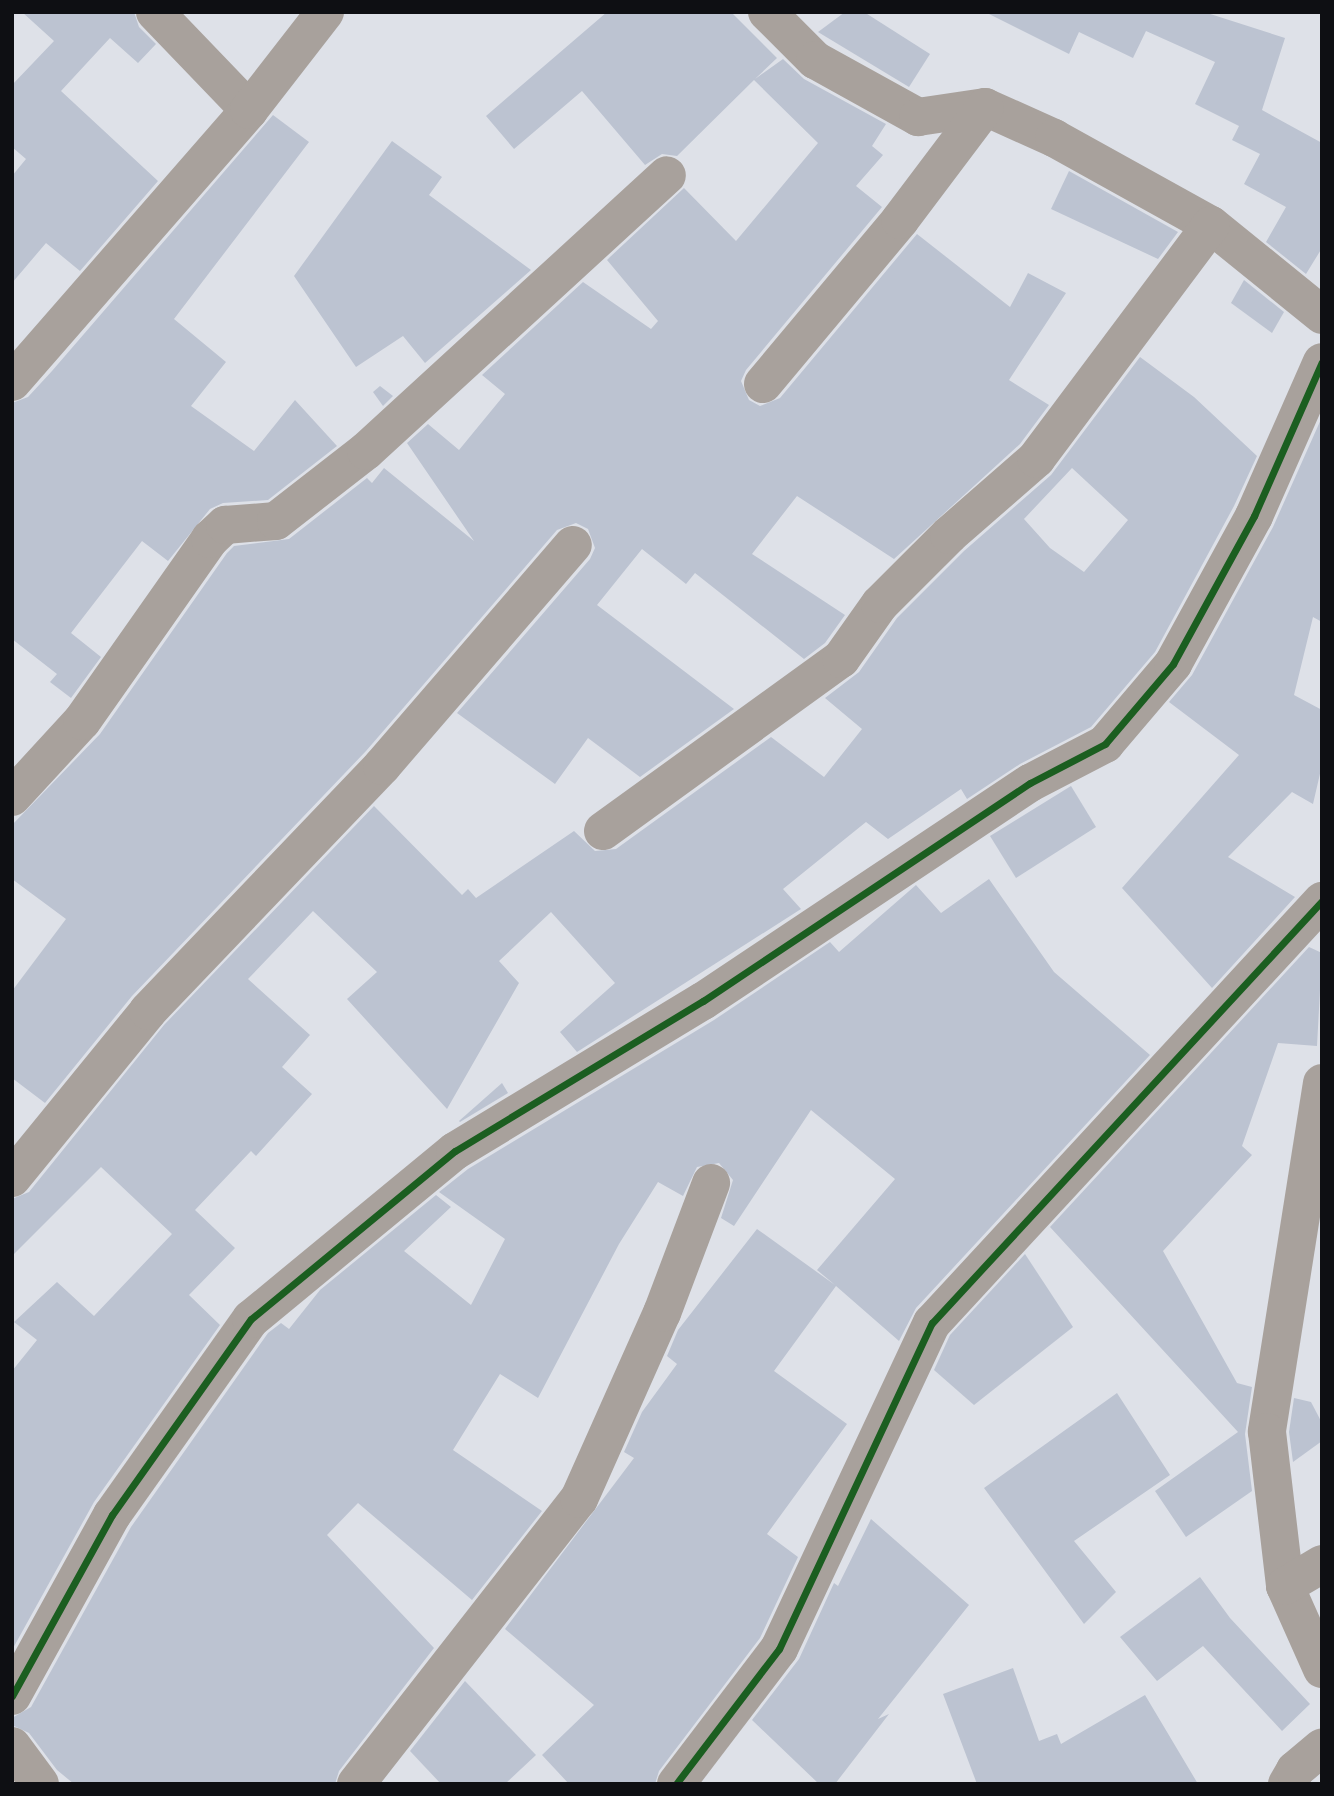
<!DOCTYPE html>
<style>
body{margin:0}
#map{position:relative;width:1334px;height:1796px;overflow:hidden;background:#dee1e8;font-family:"Fira Sans Condensed",sans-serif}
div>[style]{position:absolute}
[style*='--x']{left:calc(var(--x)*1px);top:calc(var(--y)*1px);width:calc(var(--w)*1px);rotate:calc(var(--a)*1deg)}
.building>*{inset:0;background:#bcc3d1}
.street>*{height:38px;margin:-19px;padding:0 19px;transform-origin:19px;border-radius:19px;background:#a8a19c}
.cycleway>*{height:7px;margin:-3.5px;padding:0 3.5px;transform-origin:3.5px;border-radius:3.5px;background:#1b5e20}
span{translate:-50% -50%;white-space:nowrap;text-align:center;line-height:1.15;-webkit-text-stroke:6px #e8eef8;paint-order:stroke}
.frame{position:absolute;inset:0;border:14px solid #0e0f13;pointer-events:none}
</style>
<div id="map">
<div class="building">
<div style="clip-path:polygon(22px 12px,134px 12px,139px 27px,156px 44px,138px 63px,110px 38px,61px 91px,158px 181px,80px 271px,46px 243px,12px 283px,12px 176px,26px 159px,12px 147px,12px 85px,54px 41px)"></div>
<div style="clip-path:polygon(607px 12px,731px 12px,777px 58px,755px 79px,783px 59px,804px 79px,886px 124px,872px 146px,883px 155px,856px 186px,882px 207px,746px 370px,741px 381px,749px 400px,760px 406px,780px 398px,917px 234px,1010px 307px,1028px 273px,1066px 293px,1009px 380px,1049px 405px,1020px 444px,894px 559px,797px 496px,752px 554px,845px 615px,825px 643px,804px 659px,695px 573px,686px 584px,642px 549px,597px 605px,734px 709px,640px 777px,588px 738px,555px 784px,457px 713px,590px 559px,595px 548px,588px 529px,576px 523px,557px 530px,366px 751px,132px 996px,45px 1103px,12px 1078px,12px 991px,66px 919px,12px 879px,12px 825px,100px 734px,227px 553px,234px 546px,289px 539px,367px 478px,372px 483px,384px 468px,474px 541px,407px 443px,428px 424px,459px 450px,505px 394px,482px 375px,583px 282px,651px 329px,658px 321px,607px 260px,610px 257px,684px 188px,736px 241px,818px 143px,754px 80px,677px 156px,662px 154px,645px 165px,582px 91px,514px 149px,486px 116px)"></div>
<div style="clip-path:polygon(845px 12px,864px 12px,930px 54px,909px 87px,818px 32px)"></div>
<div style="clip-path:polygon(985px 12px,1204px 12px,1285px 38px,1262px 110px,1322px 143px,1322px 248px,1306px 274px,1266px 242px,1286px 207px,1244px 184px,1260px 154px,1232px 140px,1239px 126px,1195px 104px,1215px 62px,1146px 31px,1133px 58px,1079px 32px,1069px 54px)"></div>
<div style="clip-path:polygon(273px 115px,309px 142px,174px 319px,226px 362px,191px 406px,254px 451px,295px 400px,337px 446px,268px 500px,223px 503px,210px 509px,168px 561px,142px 541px,71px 633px,101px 657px,71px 698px,50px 682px,57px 674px,12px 639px,12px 403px,28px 397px,52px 371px)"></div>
<div style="clip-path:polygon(392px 141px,442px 177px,429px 195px,531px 270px,425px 363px,403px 336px,356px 367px,294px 276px)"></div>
<div style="clip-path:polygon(1069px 171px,1178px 232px,1158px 259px,1051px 209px)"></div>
<div style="clip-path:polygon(1244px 280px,1284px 312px,1272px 333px,1231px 303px)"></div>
<div style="clip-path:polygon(evenodd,1140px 357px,1194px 397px,1257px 456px,1234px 506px,1155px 652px,1091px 727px,1020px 764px,967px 799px,961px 789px,888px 839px,866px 822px,783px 889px,801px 909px,577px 1052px,560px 1032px,615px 983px,551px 912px,499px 961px,519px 983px,447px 1109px,347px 999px,377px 972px,313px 911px,248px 979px,310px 1035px,282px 1067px,312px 1094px,256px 1156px,251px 1151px,195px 1210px,235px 1248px,189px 1295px,220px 1325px,94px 1502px,12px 1650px,12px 1371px,37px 1340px,14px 1322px,57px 1282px,94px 1316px,172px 1234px,101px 1167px,12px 1256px,12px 1199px,29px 1192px,164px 1025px,374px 806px,462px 895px,468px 889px,476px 898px,574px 831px,595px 851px,616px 849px,771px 737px,824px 777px,862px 729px,825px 698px,859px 672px,897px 618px,964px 551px,1051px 475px,1140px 357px,1072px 468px,1128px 520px,1084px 572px,1050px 548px,1024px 519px,1072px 468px)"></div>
<div style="clip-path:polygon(380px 386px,393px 396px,383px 406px,373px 392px)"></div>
<div style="clip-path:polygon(1322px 417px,1322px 622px,1313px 617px,1294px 695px,1322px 710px,1322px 765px,1313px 804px,1292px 792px,1228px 857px,1295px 897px,1212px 988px,1122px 888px,1239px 755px,1169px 702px,1192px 675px,1273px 527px)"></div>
<div style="clip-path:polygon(1071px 786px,1096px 827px,1016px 878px,990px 836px)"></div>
<div style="clip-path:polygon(989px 879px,1054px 972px,1150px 1055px,916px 1308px,899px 1341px,836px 1286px,774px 1371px,847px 1424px,767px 1534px,798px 1557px,760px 1638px,659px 1771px,655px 1784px,569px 1784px,542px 1755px,594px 1705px,505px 1629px,634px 1458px,624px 1452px,642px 1412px,677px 1364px,667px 1356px,678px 1330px,757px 1229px,835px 1285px,817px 1270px,895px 1179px,811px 1110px,734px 1226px,721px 1218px,733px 1180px,719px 1163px,697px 1167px,683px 1196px,658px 1182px,619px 1244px,538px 1398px,500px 1374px,453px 1450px,542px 1511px,472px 1600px,358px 1503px,327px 1535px,434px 1648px,339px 1771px,335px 1784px,74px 1784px,57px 1770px,29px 1733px,12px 1725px,12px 1718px,31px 1707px,131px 1527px,268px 1333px,281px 1323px,289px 1329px,320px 1290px,436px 1195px,451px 1207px,404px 1251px,471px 1305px,505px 1239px,439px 1192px,468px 1169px,714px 1020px,830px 942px,839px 952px,916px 885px,941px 913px)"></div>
<div style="clip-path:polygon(1309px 947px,1322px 953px,1317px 1046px,1278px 1043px,1242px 1146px,1252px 1155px,1163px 1251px,1237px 1383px,1252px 1387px,1245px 1434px,1252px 1491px,1186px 1537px,1155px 1491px,1238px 1432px,1050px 1227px)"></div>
<div style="clip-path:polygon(502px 1083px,508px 1093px,460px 1122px,459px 1121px)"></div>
<div style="clip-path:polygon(1025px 1254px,1073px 1327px,974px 1405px,934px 1370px,950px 1335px)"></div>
<div style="clip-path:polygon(1117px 1393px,1170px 1475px,1074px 1541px,1116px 1592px,1084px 1624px,984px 1488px)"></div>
<div style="clip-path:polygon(1294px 1398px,1311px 1402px,1322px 1423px,1322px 1441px,1293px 1462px,1289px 1432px)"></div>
<div style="clip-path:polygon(871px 1519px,969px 1605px,878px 1719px,889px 1714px,835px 1784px,819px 1784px,752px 1720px,799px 1659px,834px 1583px,838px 1586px)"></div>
<div style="clip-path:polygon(1200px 1577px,1230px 1618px,1310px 1704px,1282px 1731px,1203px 1646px,1157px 1681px,1120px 1637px)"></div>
<div style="clip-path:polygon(1013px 1668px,1039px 1741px,1057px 1734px,1061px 1744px,1145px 1695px,1198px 1784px,977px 1784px,943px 1694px)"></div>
<div style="clip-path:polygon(465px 1681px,536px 1755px,505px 1784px,441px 1784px,410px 1751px)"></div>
</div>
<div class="street">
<div style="--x:155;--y:12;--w:136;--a:46.2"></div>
<div style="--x:767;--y:12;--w:68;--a:45"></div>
<div style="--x:815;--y:60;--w:118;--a:29"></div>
<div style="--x:918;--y:117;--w:68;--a:-8.5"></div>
<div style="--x:985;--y:107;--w:76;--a:24.2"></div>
<div style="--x:1054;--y:138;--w:179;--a:29"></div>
<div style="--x:1211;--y:225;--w:143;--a:39"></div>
<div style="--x:12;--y:382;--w:361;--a:-48.9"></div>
<div style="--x:249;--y:110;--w:124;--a:-52.2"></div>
<div style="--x:763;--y:384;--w:214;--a:-50.1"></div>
<div style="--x:900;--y:220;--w:141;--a:-53"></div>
<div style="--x:12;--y:797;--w:103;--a:-47.4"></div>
<div style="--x:82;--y:721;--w:223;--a:-54.9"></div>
<div style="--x:210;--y:539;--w:21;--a:-43"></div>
<div style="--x:225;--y:525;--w:51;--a:-4.5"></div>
<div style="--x:276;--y:521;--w:114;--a:-37.9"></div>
<div style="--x:366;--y:451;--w:408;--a:-42.5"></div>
<div style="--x:603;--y:831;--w:294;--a:-35.9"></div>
<div style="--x:841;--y:659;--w:67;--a:-54.7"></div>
<div style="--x:880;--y:604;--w:98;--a:-45"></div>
<div style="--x:949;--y:535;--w:116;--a:-41.1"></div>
<div style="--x:1036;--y:459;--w:292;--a:-53.2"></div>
<div style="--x:1322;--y:1083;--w:353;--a:99"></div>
<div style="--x:1267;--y:1432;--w:155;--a:83.3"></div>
<div style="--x:1285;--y:1586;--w:91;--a:66"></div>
<div style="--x:12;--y:1178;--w:215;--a:-50.8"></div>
<div style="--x:148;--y:1011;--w:339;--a:-46.3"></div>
<div style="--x:382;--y:766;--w:292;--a:-49.2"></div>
<div style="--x:1285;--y:1586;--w:43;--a:-30.7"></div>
<div style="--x:12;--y:1696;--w:207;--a:-61.1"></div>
<div style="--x:112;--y:1515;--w:240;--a:-54.7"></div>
<div style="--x:251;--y:1319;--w:264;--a:-39.5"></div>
<div style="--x:455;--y:1151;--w:290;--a:-31.2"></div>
<div style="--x:703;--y:1001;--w:393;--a:-33.7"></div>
<div style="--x:1030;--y:783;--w:85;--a:-27.5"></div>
<div style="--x:1105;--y:744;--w:105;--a:-49.6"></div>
<div style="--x:1173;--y:664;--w:169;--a:-61.3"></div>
<div style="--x:1254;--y:516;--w:168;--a:-66.2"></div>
<div style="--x:12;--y:1746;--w:47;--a:53.6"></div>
<div style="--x:356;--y:1784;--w:362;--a:-52"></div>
<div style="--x:579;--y:1499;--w:204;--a:-66"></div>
<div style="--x:662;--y:1313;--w:139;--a:-69.3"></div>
<div style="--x:676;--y:1784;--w:170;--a:-52.7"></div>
<div style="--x:779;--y:1649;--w:360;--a:-64.9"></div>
<div style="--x:932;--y:1323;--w:575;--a:-47.26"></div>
<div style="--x:1287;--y:1784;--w:16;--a:-60"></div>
<div style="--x:1295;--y:1770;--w:35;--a:-40"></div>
</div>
<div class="cycleway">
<div style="--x:12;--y:1696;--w:207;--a:-61.1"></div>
<div style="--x:112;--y:1515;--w:240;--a:-54.7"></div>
<div style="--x:251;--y:1319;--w:264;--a:-39.5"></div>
<div style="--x:455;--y:1151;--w:290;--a:-31.2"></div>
<div style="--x:703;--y:1001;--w:393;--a:-33.7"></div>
<div style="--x:1030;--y:783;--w:85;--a:-27.5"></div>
<div style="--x:1105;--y:744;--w:105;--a:-49.6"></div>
<div style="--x:1173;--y:664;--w:169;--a:-61.3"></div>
<div style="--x:1254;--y:516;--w:168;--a:-66.2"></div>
<div style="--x:676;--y:1784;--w:170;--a:-52.7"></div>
<div style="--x:779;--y:1649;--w:360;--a:-64.9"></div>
<div style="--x:932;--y:1323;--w:575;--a:-47.26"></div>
</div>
<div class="frame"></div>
</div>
